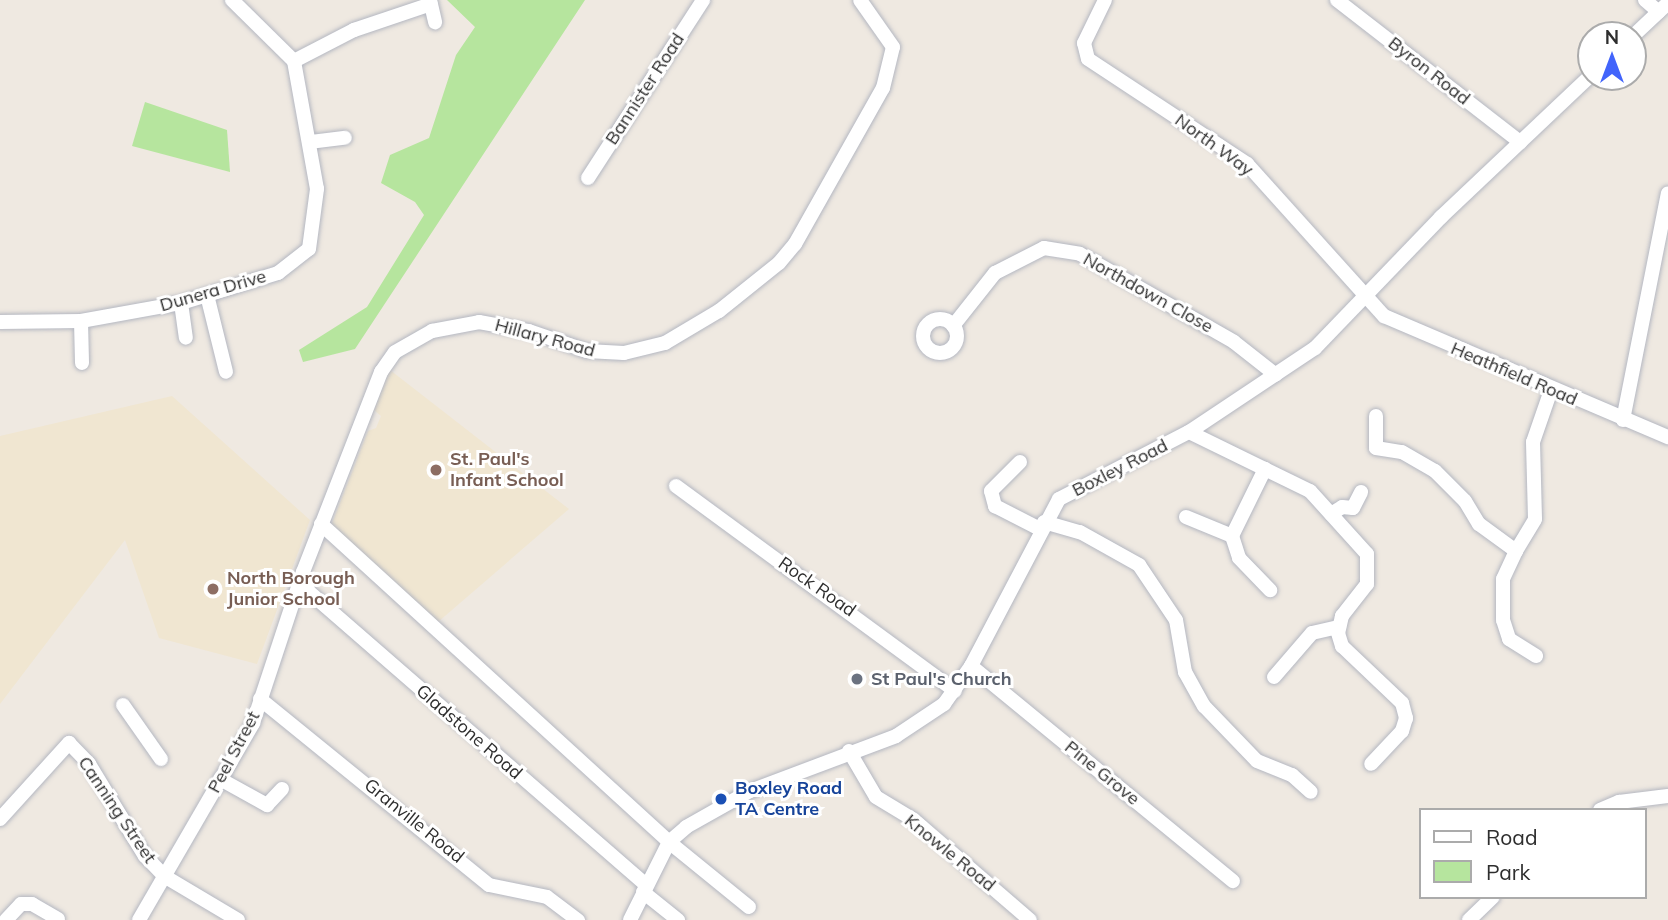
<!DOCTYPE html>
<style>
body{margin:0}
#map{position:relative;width:1668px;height:920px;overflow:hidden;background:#efe9e1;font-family:Mulish,sans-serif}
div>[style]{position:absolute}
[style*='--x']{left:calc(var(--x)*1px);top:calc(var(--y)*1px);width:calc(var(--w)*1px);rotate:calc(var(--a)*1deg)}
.education>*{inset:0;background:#f0e6d1}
.green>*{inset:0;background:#b6e59e}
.roads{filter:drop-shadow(0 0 2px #b4b7c1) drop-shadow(0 0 2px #b4b7c1)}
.minor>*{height:14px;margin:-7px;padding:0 7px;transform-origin:7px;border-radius:7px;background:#fff}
.minor>.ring{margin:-7px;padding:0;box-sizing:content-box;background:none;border:14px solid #fff;border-radius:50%}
.dots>*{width:19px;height:19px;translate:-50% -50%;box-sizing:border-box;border:4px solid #fff;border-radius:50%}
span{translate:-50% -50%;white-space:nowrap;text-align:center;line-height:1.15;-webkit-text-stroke:6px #fff;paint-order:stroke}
.street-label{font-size:18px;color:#2e2e2e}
.education-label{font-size:18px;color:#785e54;font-weight:700}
.left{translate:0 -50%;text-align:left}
.worship-label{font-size:18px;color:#5b616d;font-weight:700}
.transit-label{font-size:18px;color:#164399;font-weight:700}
.legend{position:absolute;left:1419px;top:808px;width:228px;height:91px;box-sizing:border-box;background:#fff;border:2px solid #ababab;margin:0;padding:9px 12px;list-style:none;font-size:21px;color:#2e2e2e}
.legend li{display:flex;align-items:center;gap:14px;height:35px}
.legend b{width:35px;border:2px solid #ababab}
.north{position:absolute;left:1577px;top:21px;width:70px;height:70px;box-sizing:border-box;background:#fff;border:2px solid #ababab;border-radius:50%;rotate:0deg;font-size:19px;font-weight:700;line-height:28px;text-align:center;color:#2e2e2e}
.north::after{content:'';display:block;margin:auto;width:24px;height:32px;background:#4264fb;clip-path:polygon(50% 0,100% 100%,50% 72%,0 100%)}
</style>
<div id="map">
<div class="education">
<div style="clip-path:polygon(390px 370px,569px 509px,438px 622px,331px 526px,368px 431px,376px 428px,381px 416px,374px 410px)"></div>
<div style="clip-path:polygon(172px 396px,310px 520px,257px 664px,159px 638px,125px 540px,0 704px,0 436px)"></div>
</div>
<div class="green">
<div style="clip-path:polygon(447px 0,585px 0,355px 349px,303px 362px,299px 350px,367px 307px,424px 215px,415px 202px,381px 183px,390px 155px,429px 138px,456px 55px,475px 27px)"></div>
<div style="clip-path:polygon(145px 102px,227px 130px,230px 172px,132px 146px)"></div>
</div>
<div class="roads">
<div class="minor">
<div style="--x:430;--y:0;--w:23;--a:77"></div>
<div style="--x:1105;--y:0;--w:48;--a:116"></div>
<div style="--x:1084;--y:43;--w:16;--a:76"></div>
<div style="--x:1088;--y:59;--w:191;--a:33.4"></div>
<div style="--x:1247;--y:164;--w:205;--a:48"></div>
<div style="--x:1384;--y:316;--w:309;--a:23.1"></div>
<div style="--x:1337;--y:0;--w:232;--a:37.8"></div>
<div style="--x:1645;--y:0;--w:18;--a:41"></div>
<div style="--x:1633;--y:36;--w:48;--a:-43.3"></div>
<div style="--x:294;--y:61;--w:68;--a:-27.3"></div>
<div style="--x:354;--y:30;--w:81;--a:-18.7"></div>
<div style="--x:310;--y:142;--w:35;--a:-7"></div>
<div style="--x:588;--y:178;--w:212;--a:-57.1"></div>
<div style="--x:207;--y:295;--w:79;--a:76.1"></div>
<div style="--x:181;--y:303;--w:35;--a:82"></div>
<div class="ring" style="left:923px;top:319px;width:20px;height:20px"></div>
<div style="--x:81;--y:321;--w:42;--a:88.6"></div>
<div style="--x:0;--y:322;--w:81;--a:-0.7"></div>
<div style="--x:81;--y:321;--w:102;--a:-10.2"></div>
<div style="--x:181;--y:303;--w:102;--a:-17.2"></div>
<div style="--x:278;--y:273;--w:39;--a:-38"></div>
<div style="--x:309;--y:249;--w:61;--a:-82.4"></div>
<div style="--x:317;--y:189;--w:130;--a:-100.2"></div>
<div style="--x:294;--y:61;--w:87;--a:-135.5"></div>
<div style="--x:953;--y:326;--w:68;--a:-51.6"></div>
<div style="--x:995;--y:273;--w:55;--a:-27"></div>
<div style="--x:1044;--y:248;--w:36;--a:9"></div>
<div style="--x:1080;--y:254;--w:177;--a:29.7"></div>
<div style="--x:1234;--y:342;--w:53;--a:38.2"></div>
<div style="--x:1376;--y:416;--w:32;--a:90"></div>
<div style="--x:1376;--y:448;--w:26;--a:9"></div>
<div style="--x:1402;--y:452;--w:38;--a:30"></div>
<div style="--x:1435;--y:471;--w:42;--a:45"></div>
<div style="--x:1465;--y:501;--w:27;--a:59"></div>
<div style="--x:1479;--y:524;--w:46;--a:36.1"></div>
<div style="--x:1516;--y:551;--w:37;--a:-59"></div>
<div style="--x:1535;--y:519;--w:77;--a:-91.5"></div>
<div style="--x:1533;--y:442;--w:55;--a:-70.9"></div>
<div style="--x:1623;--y:420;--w:231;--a:-78.8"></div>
<div style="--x:1189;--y:432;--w:135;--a:26"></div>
<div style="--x:1310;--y:491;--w:85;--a:47.9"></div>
<div style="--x:1367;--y:554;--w:30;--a:90"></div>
<div style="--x:1367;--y:584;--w:41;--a:128"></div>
<div style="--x:1342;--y:616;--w:17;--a:103"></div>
<div style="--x:1338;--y:633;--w:14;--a:73"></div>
<div style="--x:1342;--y:646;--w:83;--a:43.5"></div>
<div style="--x:1402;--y:703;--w:16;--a:75"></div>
<div style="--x:1406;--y:718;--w:14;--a:107"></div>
<div style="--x:1402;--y:731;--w:45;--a:133.2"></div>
<div style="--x:1020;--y:462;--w:41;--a:135"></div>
<div style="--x:991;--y:491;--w:16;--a:75"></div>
<div style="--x:995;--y:506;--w:51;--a:27.1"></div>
<div style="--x:676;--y:486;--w:346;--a:36.3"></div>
<div style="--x:1331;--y:514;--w:13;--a:-32"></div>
<div style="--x:1342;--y:507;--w:11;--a:5"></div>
<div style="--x:1353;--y:508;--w:18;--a:-63"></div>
<div style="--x:1186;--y:517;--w:50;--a:22.4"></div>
<div style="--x:1232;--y:536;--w:75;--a:-63.8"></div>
<div style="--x:1044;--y:522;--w:37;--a:16"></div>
<div style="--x:1080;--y:532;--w:68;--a:29.2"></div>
<div style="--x:1139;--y:565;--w:66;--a:56.1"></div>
<div style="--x:1176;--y:620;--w:53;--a:80.2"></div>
<div style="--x:1185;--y:672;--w:39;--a:61"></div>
<div style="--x:1204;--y:706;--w:76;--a:46.1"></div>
<div style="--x:1257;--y:761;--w:38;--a:22"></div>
<div style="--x:1292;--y:775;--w:25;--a:42"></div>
<div style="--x:321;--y:524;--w:471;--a:42.4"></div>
<div style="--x:669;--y:842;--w:103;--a:39.1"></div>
<div style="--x:1232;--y:536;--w:23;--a:72"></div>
<div style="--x:1239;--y:558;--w:45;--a:45.9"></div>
<div style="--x:1516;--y:551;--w:31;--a:115"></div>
<div style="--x:1503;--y:579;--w:41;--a:90"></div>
<div style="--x:1503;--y:620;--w:20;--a:72"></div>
<div style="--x:1509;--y:639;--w:32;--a:32"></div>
<div style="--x:303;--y:573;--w:19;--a:74"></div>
<div style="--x:308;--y:591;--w:448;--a:41"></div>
<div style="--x:971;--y:666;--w:339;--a:39.4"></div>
<div style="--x:1274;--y:677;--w:58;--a:-49.2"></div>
<div style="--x:1312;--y:633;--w:28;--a:-13"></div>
<div style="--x:260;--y:699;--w:295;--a:39.1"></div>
<div style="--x:489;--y:885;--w:59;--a:11.7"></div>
<div style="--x:547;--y:897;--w:39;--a:37"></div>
<div style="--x:123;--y:705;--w:66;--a:54.9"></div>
<div style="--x:849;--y:751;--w:53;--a:59.6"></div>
<div style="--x:876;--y:797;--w:44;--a:31.2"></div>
<div style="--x:914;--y:820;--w:153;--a:40.8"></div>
<div style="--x:220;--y:779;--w:54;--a:29"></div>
<div style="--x:267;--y:805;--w:22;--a:-47"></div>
<div style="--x:1600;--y:810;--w:21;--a:-23"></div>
<div style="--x:1619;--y:802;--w:49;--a:-7"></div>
<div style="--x:0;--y:819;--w:103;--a:-47.8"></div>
<div style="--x:69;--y:743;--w:29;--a:46"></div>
<div style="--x:89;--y:764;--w:108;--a:58.7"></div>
<div style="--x:145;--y:856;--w:28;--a:46"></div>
<div style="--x:164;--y:876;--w:86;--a:30.7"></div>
<div style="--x:643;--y:892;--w:45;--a:38.7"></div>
<div style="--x:6;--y:920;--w:22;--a:-47"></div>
<div style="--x:21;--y:904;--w:11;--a:0"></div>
<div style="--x:32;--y:904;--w:30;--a:30"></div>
<div style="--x:139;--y:920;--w:228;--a:-59.9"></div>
<div style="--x:253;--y:723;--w:159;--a:-71.7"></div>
<div style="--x:303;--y:572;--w:215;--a:-68.7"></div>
<div style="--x:381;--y:372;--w:24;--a:-55"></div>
<div style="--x:395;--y:352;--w:43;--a:-29.6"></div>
<div style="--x:432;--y:331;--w:48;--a:-10.8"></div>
<div style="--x:479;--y:322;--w:51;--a:10.2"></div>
<div style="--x:529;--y:331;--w:61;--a:19"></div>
<div style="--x:587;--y:351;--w:37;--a:3"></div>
<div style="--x:624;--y:353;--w:42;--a:-13.7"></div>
<div style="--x:665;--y:343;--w:63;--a:-30.7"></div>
<div style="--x:719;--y:311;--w:77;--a:-38.7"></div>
<div style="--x:779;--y:263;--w:25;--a:-50"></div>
<div style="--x:795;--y:244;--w:179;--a:-60.6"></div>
<div style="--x:883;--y:88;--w:42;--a:-76.3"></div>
<div style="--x:893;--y:47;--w:57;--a:-125.1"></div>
<div style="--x:630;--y:920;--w:87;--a:-63.4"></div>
<div style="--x:669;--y:842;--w:23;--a:-41"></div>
<div style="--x:686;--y:827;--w:73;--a:-29.4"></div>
<div style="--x:750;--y:791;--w:156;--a:-20.6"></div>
<div style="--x:896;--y:736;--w:58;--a:-33.7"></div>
<div style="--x:944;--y:704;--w:47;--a:-54.6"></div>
<div style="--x:971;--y:666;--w:189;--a:-62.2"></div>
<div style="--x:1059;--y:499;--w:146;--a:-27.3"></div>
<div style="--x:1189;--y:432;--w:151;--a:-33.7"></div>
<div style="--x:1315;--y:348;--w:182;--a:-46.1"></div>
<div style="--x:1441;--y:217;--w:207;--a:-43.4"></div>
<div style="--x:1469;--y:920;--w:33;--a:-44"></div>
</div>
</div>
<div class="dots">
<div style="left:436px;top:470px;background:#8d6e63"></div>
<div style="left:213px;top:589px;background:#8d6e63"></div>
<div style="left:857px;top:679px;background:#6b7280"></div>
<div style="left:721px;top:799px;background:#1a4fb4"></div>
</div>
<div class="street-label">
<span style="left:1429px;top:71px;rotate:38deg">Byron Road</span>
<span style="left:645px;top:89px;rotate:-57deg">Bannister Road</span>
<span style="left:1214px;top:145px;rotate:36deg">North Way</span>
<span style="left:213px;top:291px;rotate:-16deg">Dunera Drive</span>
<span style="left:1148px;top:293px;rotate:29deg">Northdown Close</span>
<span style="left:545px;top:338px;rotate:15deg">Hillary Road</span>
<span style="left:1514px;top:374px;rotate:23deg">Heathfield Road</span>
<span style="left:1120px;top:468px;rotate:-27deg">Boxley Road</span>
<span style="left:817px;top:587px;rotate:35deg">Rock Road</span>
<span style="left:469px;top:732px;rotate:41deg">Gladstone Road</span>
<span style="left:234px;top:752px;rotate:-62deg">Peel Street</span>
<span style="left:1102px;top:773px;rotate:39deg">Pine Grove</span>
<span style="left:117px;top:810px;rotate:56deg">Canning Street</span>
<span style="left:414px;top:821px;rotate:39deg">Granville Road</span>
<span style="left:950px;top:853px;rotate:39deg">Knowle Road</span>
</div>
<div class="education-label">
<span class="left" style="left:450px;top:470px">St. Paul's<br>Infant School</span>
<span class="left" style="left:227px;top:589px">North Borough<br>Junior School</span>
</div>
<div class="worship-label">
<span class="left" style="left:871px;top:679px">St Paul's Church</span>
</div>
<div class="transit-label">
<span class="left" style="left:735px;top:799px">Boxley Road<br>TA Centre</span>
</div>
<ul class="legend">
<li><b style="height:9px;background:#fff"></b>Road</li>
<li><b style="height:19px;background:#b6e59e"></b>Park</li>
</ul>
<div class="north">N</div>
</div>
